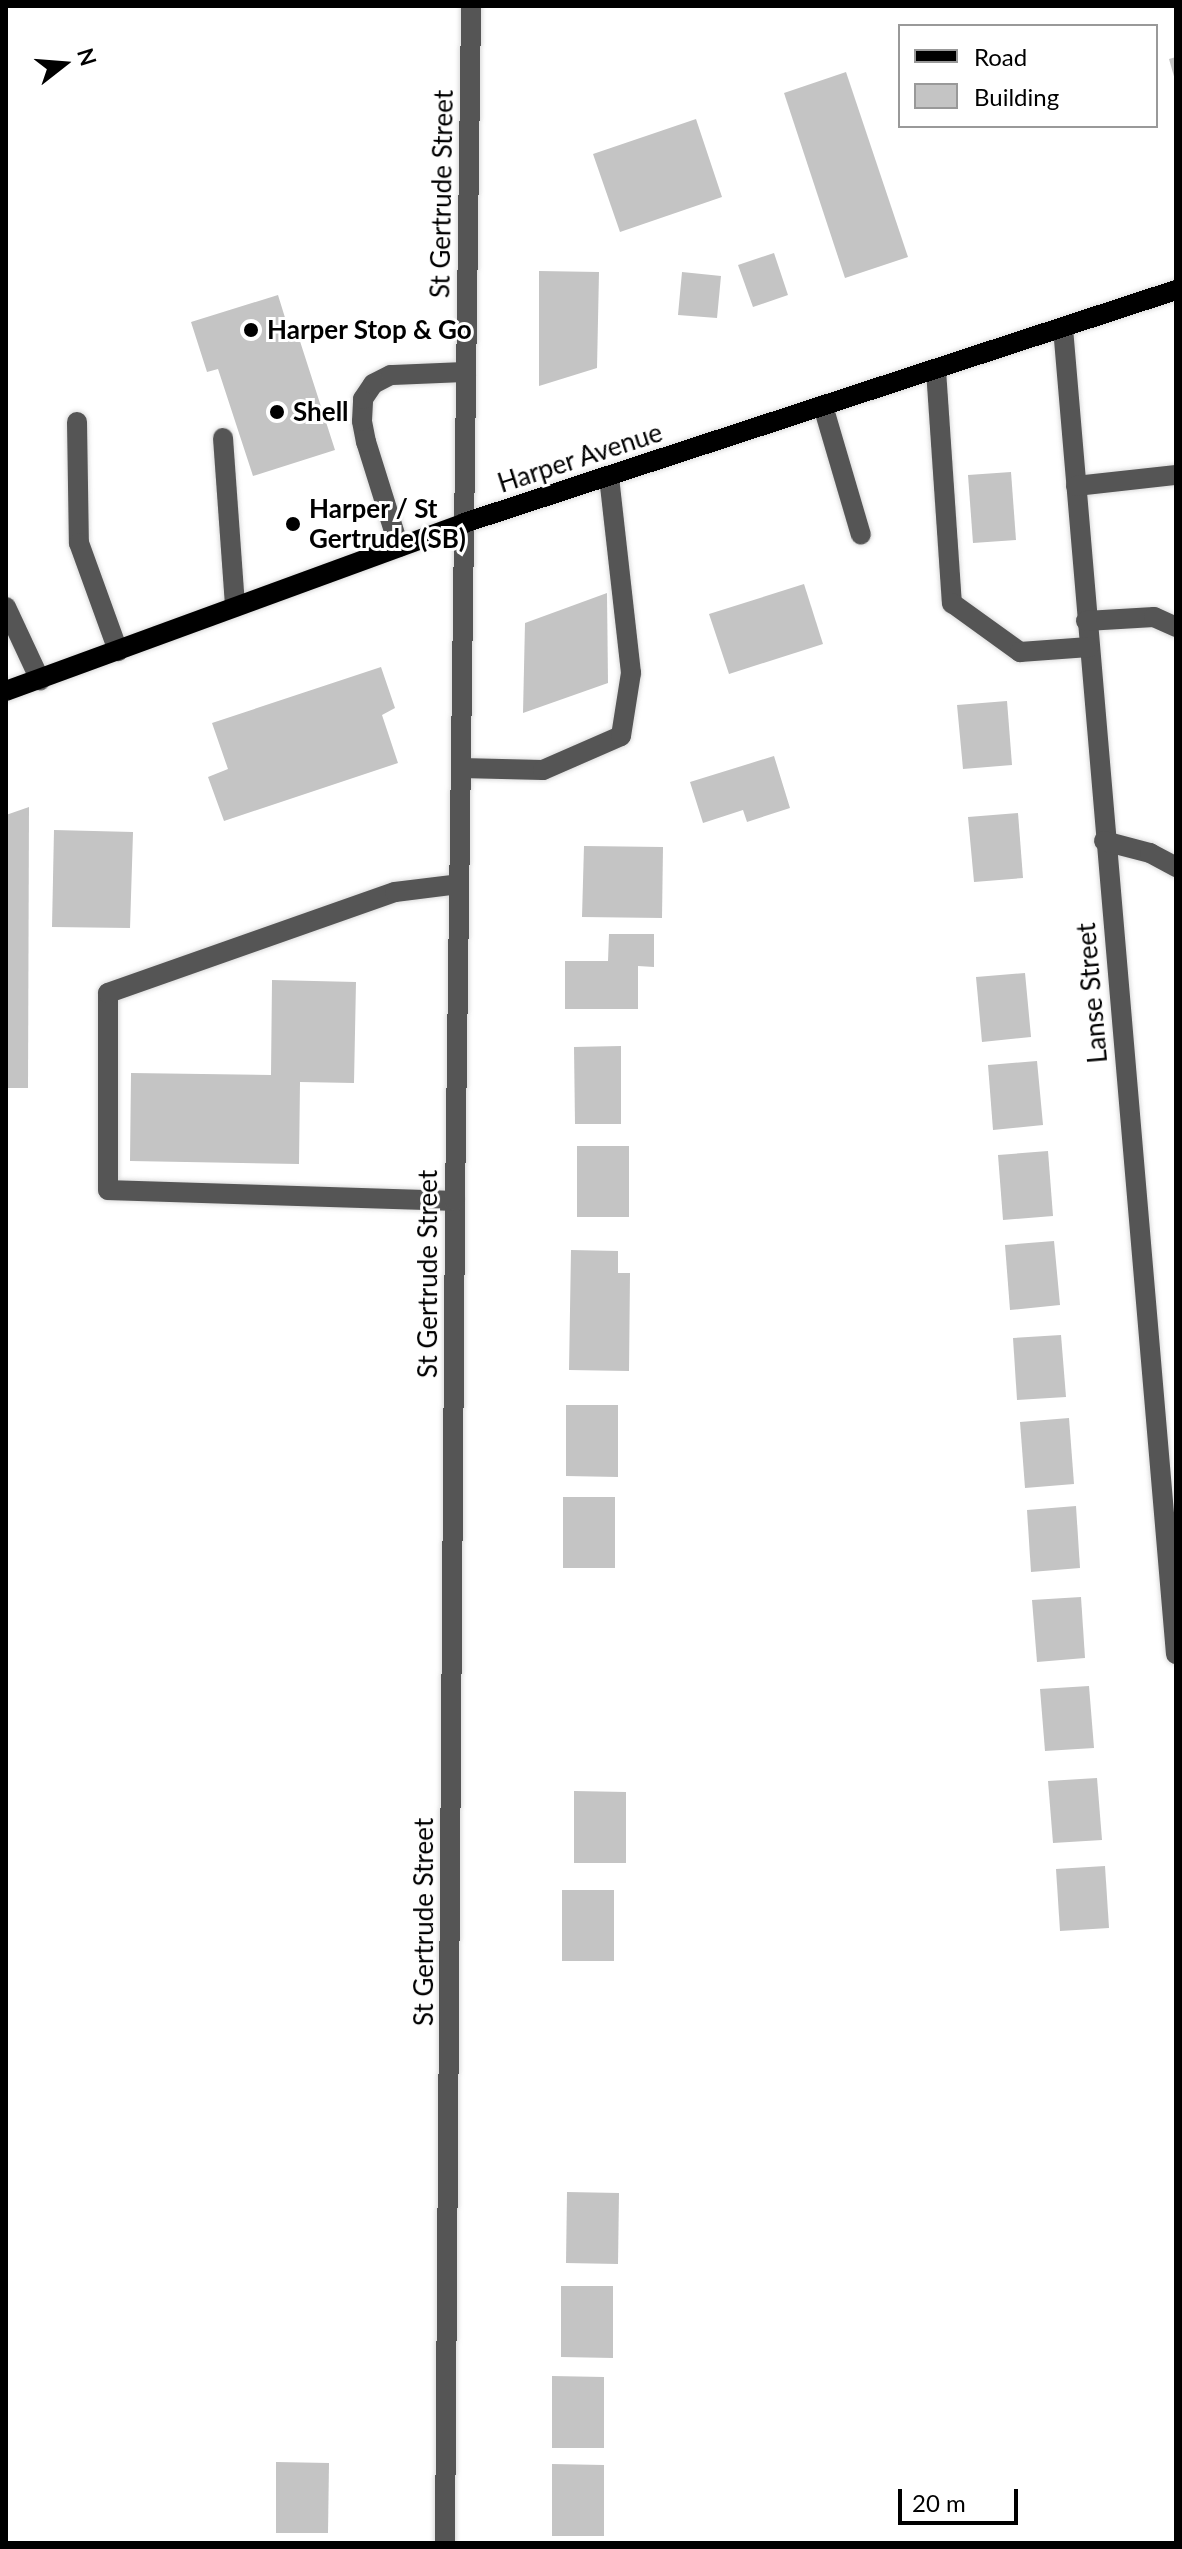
<!DOCTYPE html>
<style>
body{margin:0}
#map{position:relative;width:1182px;height:2549px;overflow:hidden;background:#fff;font-family:Lato,sans-serif}
div>[style]{position:absolute}
[style*='--x']{left:calc(var(--x)*1px);top:calc(var(--y)*1px);width:calc(var(--w)*1px);rotate:calc(var(--a)*1deg)}
.building>*{inset:0;background:#c4c4c4}
.roads{filter:drop-shadow(0 0 2px #dbdbdb) drop-shadow(0 0 2px #dbdbdb)}
.minor>*{height:20px;margin:-10px;padding:0 10px;transform-origin:10px;border-radius:10px;background:#555}
.major>*{height:20px;margin:-10px;padding:0 10px;transform-origin:10px;border-radius:10px;background:#000}
.dots>*{width:22px;height:22px;translate:-50% -50%;box-sizing:border-box;border:4px solid #fff;border-radius:50%}
span{translate:-50% -50%;white-space:nowrap;text-align:center;line-height:1.15;-webkit-text-stroke:6px #fff;paint-order:stroke}
.street-label{font-size:26px;color:#000}
.poi-label{font-size:26px;color:#000;font-weight:700}
.left{translate:0 -50%;text-align:left}
.frame{position:absolute;inset:0;border:8px solid #000;pointer-events:none}
.legend{position:absolute;left:898px;top:24px;width:260px;height:104px;box-sizing:border-box;background:#fff;border:2px solid #999;margin:0;padding:10px 14px;list-style:none;font-size:24px;color:#000}
.legend li{display:flex;align-items:center;gap:16px;height:40px}
.legend b{width:40px;border:2px solid #999}
.north{position:absolute;left:24px;top:24px;width:80px;height:80px;-webkit-text-stroke:6px #fff;paint-order:stroke;rotate:73deg;font-size:22px;font-weight:700;line-height:32px;text-align:center;color:#000}
.north::after{content:'';display:block;margin:auto;width:28px;height:36px;background:#000;clip-path:polygon(50% 0,100% 100%,50% 72%,0 100%)}
.scale{position:absolute;left:898px;top:2489px;width:120px;height:36px;box-sizing:border-box;border:4px solid #000;border-top:0;padding-left:10px;font-size:24px;line-height:28px;white-space:nowrap;color:#000;-webkit-text-stroke:6px #fff;paint-order:stroke}
</style>
<div id="map">
<div class="building">
<div style="clip-path:polygon(1176px 57px,1176px 80px,1175px 80px,1169px 59px)"></div>
<div style="clip-path:polygon(846px 72px,908px 257px,845px 278px,784px 93px)"></div>
<div style="clip-path:polygon(696px 119px,722px 197px,620px 232px,593px 154px)"></div>
<div style="clip-path:polygon(774px 253px,788px 295px,753px 307px,738px 265px)"></div>
<div style="clip-path:polygon(539px 271px,599px 272px,597px 368px,539px 386px)"></div>
<div style="clip-path:polygon(682px 272px,721px 276px,717px 318px,678px 315px)"></div>
<div style="clip-path:polygon(278px 295px,291px 337px,298px 335px,335px 450px,253px 476px,218px 369px,207px 372px,191px 322px)"></div>
<div style="clip-path:polygon(1011px 472px,1016px 540px,973px 543px,968px 475px)"></div>
<div style="clip-path:polygon(804px 584px,823px 644px,729px 674px,709px 614px)"></div>
<div style="clip-path:polygon(607px 593px,608px 683px,523px 713px,525px 623px)"></div>
<div style="clip-path:polygon(381px 667px,395px 708px,382px 715px,398px 763px,224px 821px,208px 777px,228px 769px,212px 723px)"></div>
<div style="clip-path:polygon(1007px 701px,1012px 765px,963px 769px,957px 705px)"></div>
<div style="clip-path:polygon(774px 756px,790px 808px,747px 822px,743px 810px,703px 823px,690px 782px)"></div>
<div style="clip-path:polygon(29px 807px,28px 1088px,6px 1088px,6px 815px)"></div>
<div style="clip-path:polygon(1018px 813px,1023px 878px,974px 882px,968px 817px)"></div>
<div style="clip-path:polygon(54px 830px,133px 832px,130px 928px,52px 927px)"></div>
<div style="clip-path:polygon(584px 846px,663px 847px,662px 918px,582px 917px)"></div>
<div style="clip-path:polygon(609px 934px,654px 934px,654px 967px,638px 966px,638px 1009px,565px 1009px,565px 961px,608px 961px)"></div>
<div style="clip-path:polygon(1025px 973px,1031px 1037px,982px 1042px,976px 977px)"></div>
<div style="clip-path:polygon(272px 980px,356px 982px,354px 1083px,300px 1082px,299px 1164px,130px 1161px,131px 1073px,271px 1075px)"></div>
<div style="clip-path:polygon(621px 1046px,621px 1124px,575px 1124px,574px 1047px)"></div>
<div style="clip-path:polygon(1037px 1061px,1043px 1125px,993px 1130px,988px 1065px)"></div>
<div style="clip-path:polygon(577px 1146px,629px 1146px,629px 1217px,577px 1217px)"></div>
<div style="clip-path:polygon(1048px 1151px,1053px 1216px,1003px 1220px,998px 1155px)"></div>
<div style="clip-path:polygon(1054px 1241px,1060px 1305px,1010px 1310px,1005px 1245px)"></div>
<div style="clip-path:polygon(571px 1250px,618px 1251px,618px 1273px,630px 1273px,629px 1371px,569px 1370px)"></div>
<div style="clip-path:polygon(1061px 1335px,1066px 1397px,1017px 1400px,1013px 1338px)"></div>
<div style="clip-path:polygon(566px 1405px,618px 1405px,618px 1477px,566px 1476px)"></div>
<div style="clip-path:polygon(1069px 1418px,1074px 1484px,1025px 1488px,1020px 1422px)"></div>
<div style="clip-path:polygon(563px 1497px,615px 1497px,615px 1568px,563px 1568px)"></div>
<div style="clip-path:polygon(1076px 1506px,1080px 1568px,1031px 1572px,1027px 1510px)"></div>
<div style="clip-path:polygon(1081px 1597px,1085px 1658px,1037px 1662px,1032px 1600px)"></div>
<div style="clip-path:polygon(1089px 1686px,1094px 1748px,1045px 1751px,1040px 1689px)"></div>
<div style="clip-path:polygon(1097px 1778px,1102px 1840px,1053px 1843px,1048px 1781px)"></div>
<div style="clip-path:polygon(574px 1791px,626px 1792px,626px 1863px,574px 1863px)"></div>
<div style="clip-path:polygon(1105px 1866px,1109px 1928px,1060px 1931px,1056px 1869px)"></div>
<div style="clip-path:polygon(562px 1890px,614px 1890px,614px 1961px,562px 1961px)"></div>
<div style="clip-path:polygon(567px 2192px,619px 2193px,618px 2264px,566px 2263px)"></div>
<div style="clip-path:polygon(561px 2286px,613px 2286px,613px 2358px,561px 2357px)"></div>
<div style="clip-path:polygon(552px 2376px,604px 2377px,604px 2448px,552px 2448px)"></div>
<div style="clip-path:polygon(276px 2462px,329px 2463px,328px 2533px,276px 2533px)"></div>
<div style="clip-path:polygon(552px 2464px,604px 2465px,604px 2536px,552px 2536px)"></div>
</div>
<div class="roads">
<div class="minor">
<div style="--x:1063;--y:328;--w:1331;--a:85.13"></div>
<div style="--x:936;--y:370;--w:234;--a:86.1"></div>
<div style="--x:952;--y:603;--w:84;--a:35.8"></div>
<div style="--x:1020;--y:652;--w:69;--a:-4.1"></div>
<div style="--x:823;--y:406;--w:134;--a:73.6"></div>
<div style="--x:77;--y:422;--w:121;--a:89.1"></div>
<div style="--x:79;--y:543;--w:115;--a:70.1"></div>
<div style="--x:223;--y:438;--w:169;--a:85.9"></div>
<div style="--x:1076;--y:486;--w:101;--a:-6.3"></div>
<div style="--x:399;--y:547;--w:110;--a:-107.4"></div>
<div style="--x:366;--y:442;--w:21;--a:-101"></div>
<div style="--x:362;--y:421;--w:22;--a:-87"></div>
<div style="--x:363;--y:399;--w:18;--a:-56"></div>
<div style="--x:373;--y:384;--w:20;--a:-27"></div>
<div style="--x:391;--y:375;--w:75;--a:-2.3"></div>
<div style="--x:6;--y:607;--w:81;--a:65"></div>
<div style="--x:1086;--y:621;--w:68;--a:-3.4"></div>
<div style="--x:1154;--y:617;--w:24;--a:24"></div>
<div style="--x:461;--y:768;--w:82;--a:1.4"></div>
<div style="--x:543;--y:770;--w:85;--a:-23.6"></div>
<div style="--x:621;--y:736;--w:64;--a:-81"></div>
<div style="--x:631;--y:673;--w:198;--a:-96.4"></div>
<div style="--x:1104;--y:841;--w:48;--a:14.6"></div>
<div style="--x:1150;--y:853;--w:30;--a:28"></div>
<div style="--x:455;--y:1201;--w:347;--a:-178.2"></div>
<div style="--x:108;--y:1190;--w:197;--a:-90"></div>
<div style="--x:108;--y:993;--w:304;--a:-19.4"></div>
<div style="--x:395;--y:892;--w:64;--a:-7.1"></div>
<div style="--x:445;--y:2543;--w:1342;--a:-89.57"></div>
<div style="--x:455;--y:1201;--w:1195;--a:-89.23"></div>
</div>
<div class="major">
<div style="--x:6;--y:691;--w:488;--a:-20.1"></div>
<div style="--x:464;--y:523;--w:749;--a:-18.12"></div>
</div>
</div>
<div class="dots">
<div style="left:251px;top:330px;background:#000"></div>
<div style="left:277px;top:412px;background:#000"></div>
<div style="left:293px;top:524px;background:#000"></div>
</div>
<div class="street-label">
<span style="left:442px;top:194px;rotate:-89deg">St Gertrude Street</span>
<span style="left:580px;top:458px;rotate:-18deg">Harper Avenue</span>
<span style="left:1092px;top:993px;rotate:-95deg">Lanse Street</span>
<span style="left:428px;top:1274px;rotate:-90deg">St Gertrude Street</span>
<span style="left:424px;top:1922px;rotate:-90deg">St Gertrude Street</span>
</div>
<div class="poi-label">
<span class="left" style="left:267px;top:330px">Harper Stop &amp; Go</span>
<span class="left" style="left:293px;top:412px">Shell</span>
<span class="left" style="left:309px;top:524px">Harper / St<br>Gertrude (SB)</span>
</div>
<div class="frame"></div>
<ul class="legend">
<li><b style="height:10px;background:#000"></b>Road</li>
<li><b style="height:22px;background:#c4c4c4"></b>Building</li>
</ul>
<div class="north">N</div>
<div class="scale">20 m</div>
</div>
